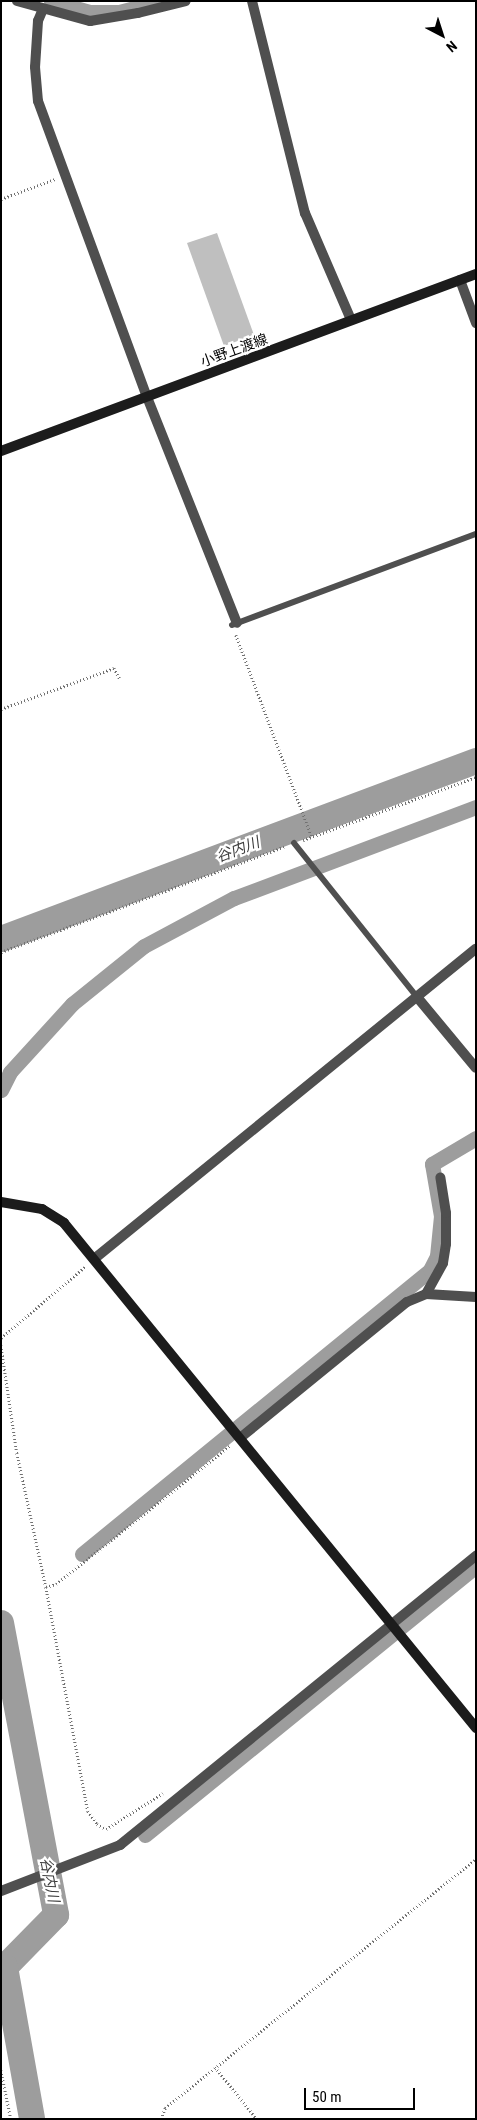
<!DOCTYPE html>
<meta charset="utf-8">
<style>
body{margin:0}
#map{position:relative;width:477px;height:2120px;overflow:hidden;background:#fff;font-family:"Roboto Condensed","Noto Sans JP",sans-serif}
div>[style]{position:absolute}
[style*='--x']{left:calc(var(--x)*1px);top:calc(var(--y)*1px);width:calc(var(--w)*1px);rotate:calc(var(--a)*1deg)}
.canal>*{height:15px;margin:-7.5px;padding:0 7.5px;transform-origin:7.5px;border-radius:7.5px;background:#9d9d9d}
.river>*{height:26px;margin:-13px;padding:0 13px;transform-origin:13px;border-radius:13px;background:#9d9d9d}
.building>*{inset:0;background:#bfbfbf}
.path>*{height:2.5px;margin-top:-1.25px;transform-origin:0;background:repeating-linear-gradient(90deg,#717171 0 1px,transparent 0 3.5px)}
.lane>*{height:6px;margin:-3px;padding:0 3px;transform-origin:3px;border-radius:3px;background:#4f4f4f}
.street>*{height:10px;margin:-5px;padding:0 5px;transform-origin:5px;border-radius:5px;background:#4f4f4f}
.secondary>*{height:10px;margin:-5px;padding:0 5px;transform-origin:5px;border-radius:5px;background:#1c1c1c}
span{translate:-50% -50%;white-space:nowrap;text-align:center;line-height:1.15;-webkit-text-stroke:4.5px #fff;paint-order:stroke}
.street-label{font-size:14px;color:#000}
.water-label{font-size:15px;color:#3e3e3e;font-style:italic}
.frame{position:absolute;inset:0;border:2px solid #000;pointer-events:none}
.north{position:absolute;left:417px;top:10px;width:50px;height:50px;-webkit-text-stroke:4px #fff;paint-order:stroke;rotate:140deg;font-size:14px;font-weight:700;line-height:20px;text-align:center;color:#000}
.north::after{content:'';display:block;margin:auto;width:18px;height:22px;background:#000;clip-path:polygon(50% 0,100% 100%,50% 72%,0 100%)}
.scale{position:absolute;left:304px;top:2088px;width:111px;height:22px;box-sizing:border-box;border:2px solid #000;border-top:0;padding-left:6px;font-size:15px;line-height:18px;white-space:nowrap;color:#000;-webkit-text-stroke:4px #fff;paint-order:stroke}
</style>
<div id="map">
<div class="canal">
<div style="--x:51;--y:1;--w:41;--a:15.8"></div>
<div style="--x:90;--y:12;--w:29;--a:0"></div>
<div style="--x:119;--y:12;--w:43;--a:-14.7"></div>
<div style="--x:1;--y:1090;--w:20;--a:-63"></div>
<div style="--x:10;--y:1072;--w:92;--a:-47.6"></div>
<div style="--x:72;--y:1004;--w:92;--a:-38.9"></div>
<div style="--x:144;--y:946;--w:102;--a:-28.1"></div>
<div style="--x:234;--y:898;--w:259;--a:-20.6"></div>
<div style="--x:82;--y:1554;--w:449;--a:-39.2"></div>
<div style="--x:430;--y:1270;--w:16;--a:-63"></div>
<div style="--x:437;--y:1256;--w:40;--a:-84.3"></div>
<div style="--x:441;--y:1216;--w:53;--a:-99.8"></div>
<div style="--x:432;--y:1164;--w:51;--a:-30.6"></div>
<div style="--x:145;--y:1835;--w:427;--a:-39.1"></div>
</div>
<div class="river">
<div style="--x:1;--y:939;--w:507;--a:-20.54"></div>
<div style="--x:1;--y:1623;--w:297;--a:79.3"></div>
<div style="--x:56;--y:1915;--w:73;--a:134.4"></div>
<div style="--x:5;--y:1967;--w:154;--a:79.9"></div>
</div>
<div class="building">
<div style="clip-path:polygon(217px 233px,254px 335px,224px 346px,187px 243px)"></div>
</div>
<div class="path">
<div style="--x:1;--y:199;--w:58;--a:-20.3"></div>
<div style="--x:236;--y:635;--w:216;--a:69.4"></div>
<div style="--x:1;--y:709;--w:120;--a:-19.9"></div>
<div style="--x:114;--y:668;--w:13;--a:61"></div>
<div style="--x:303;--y:840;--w:184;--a:-20"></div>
<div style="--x:1;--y:952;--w:302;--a:-20.4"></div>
<div style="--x:1;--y:1338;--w:111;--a:-40.3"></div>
<div style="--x:1;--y:1345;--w:109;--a:81.6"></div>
<div style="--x:17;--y:1453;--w:137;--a:77.8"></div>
<div style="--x:46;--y:1587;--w:228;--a:79.4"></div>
<div style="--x:88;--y:1811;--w:16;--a:55"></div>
<div style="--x:97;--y:1824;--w:10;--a:29"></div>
<div style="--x:106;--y:1829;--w:67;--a:-32.3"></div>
<div style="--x:46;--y:1587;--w:10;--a:-17"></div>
<div style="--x:56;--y:1584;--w:223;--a:-38.5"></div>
<div style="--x:215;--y:2067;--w:67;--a:51.1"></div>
<div style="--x:1;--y:2070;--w:50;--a:78.5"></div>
<div style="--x:161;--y:2119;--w:12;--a:-70"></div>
<div style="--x:165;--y:2108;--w:398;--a:-38.7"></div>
</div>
<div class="lane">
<div style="--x:232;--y:625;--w:260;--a:-20.5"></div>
<div style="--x:294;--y:843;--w:197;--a:51.4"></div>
</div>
<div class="street">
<div style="--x:17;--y:1;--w:76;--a:15.3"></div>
<div style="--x:90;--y:21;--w:49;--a:-9.5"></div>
<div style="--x:138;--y:13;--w:49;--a:-14"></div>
<div style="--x:252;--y:1;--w:219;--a:76"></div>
<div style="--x:305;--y:213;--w:116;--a:66.7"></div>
<div style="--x:43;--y:9;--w:13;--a:113"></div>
<div style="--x:38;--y:21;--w:46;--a:93.7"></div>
<div style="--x:35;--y:67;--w:34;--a:85"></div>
<div style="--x:38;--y:101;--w:315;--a:69.8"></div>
<div style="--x:147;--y:397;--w:243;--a:68.3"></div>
<div style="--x:460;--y:280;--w:46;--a:69.6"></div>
<div style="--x:417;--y:997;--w:92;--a:50.3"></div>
<div style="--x:94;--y:1259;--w:492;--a:-39.1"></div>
<div style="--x:426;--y:1294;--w:35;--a:-61"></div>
<div style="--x:443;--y:1263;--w:19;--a:-81"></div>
<div style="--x:446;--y:1244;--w:31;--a:-90"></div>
<div style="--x:446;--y:1213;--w:36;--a:-99"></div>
<div style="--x:240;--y:1438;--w:215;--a:-39.2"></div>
<div style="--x:407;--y:1302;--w:21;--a:-23"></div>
<div style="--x:426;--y:1294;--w:50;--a:3.4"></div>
<div style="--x:1;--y:1891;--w:128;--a:-21.1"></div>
<div style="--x:120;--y:1845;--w:459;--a:-39.1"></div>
</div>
<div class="secondary">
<div style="--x:1;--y:451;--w:507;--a:-20.44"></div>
<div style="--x:1;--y:1202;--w:42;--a:9.7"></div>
<div style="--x:42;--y:1209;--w:26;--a:32"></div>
<div style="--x:64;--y:1223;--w:652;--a:50.79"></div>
</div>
<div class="street-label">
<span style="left:234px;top:350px;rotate:-20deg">小野上渡線</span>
</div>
<div class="water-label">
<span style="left:238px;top:850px;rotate:-21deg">谷内川</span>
<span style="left:49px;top:1880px;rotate:79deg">谷内川</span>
</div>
<div class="frame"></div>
<div class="north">N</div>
<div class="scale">50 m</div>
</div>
